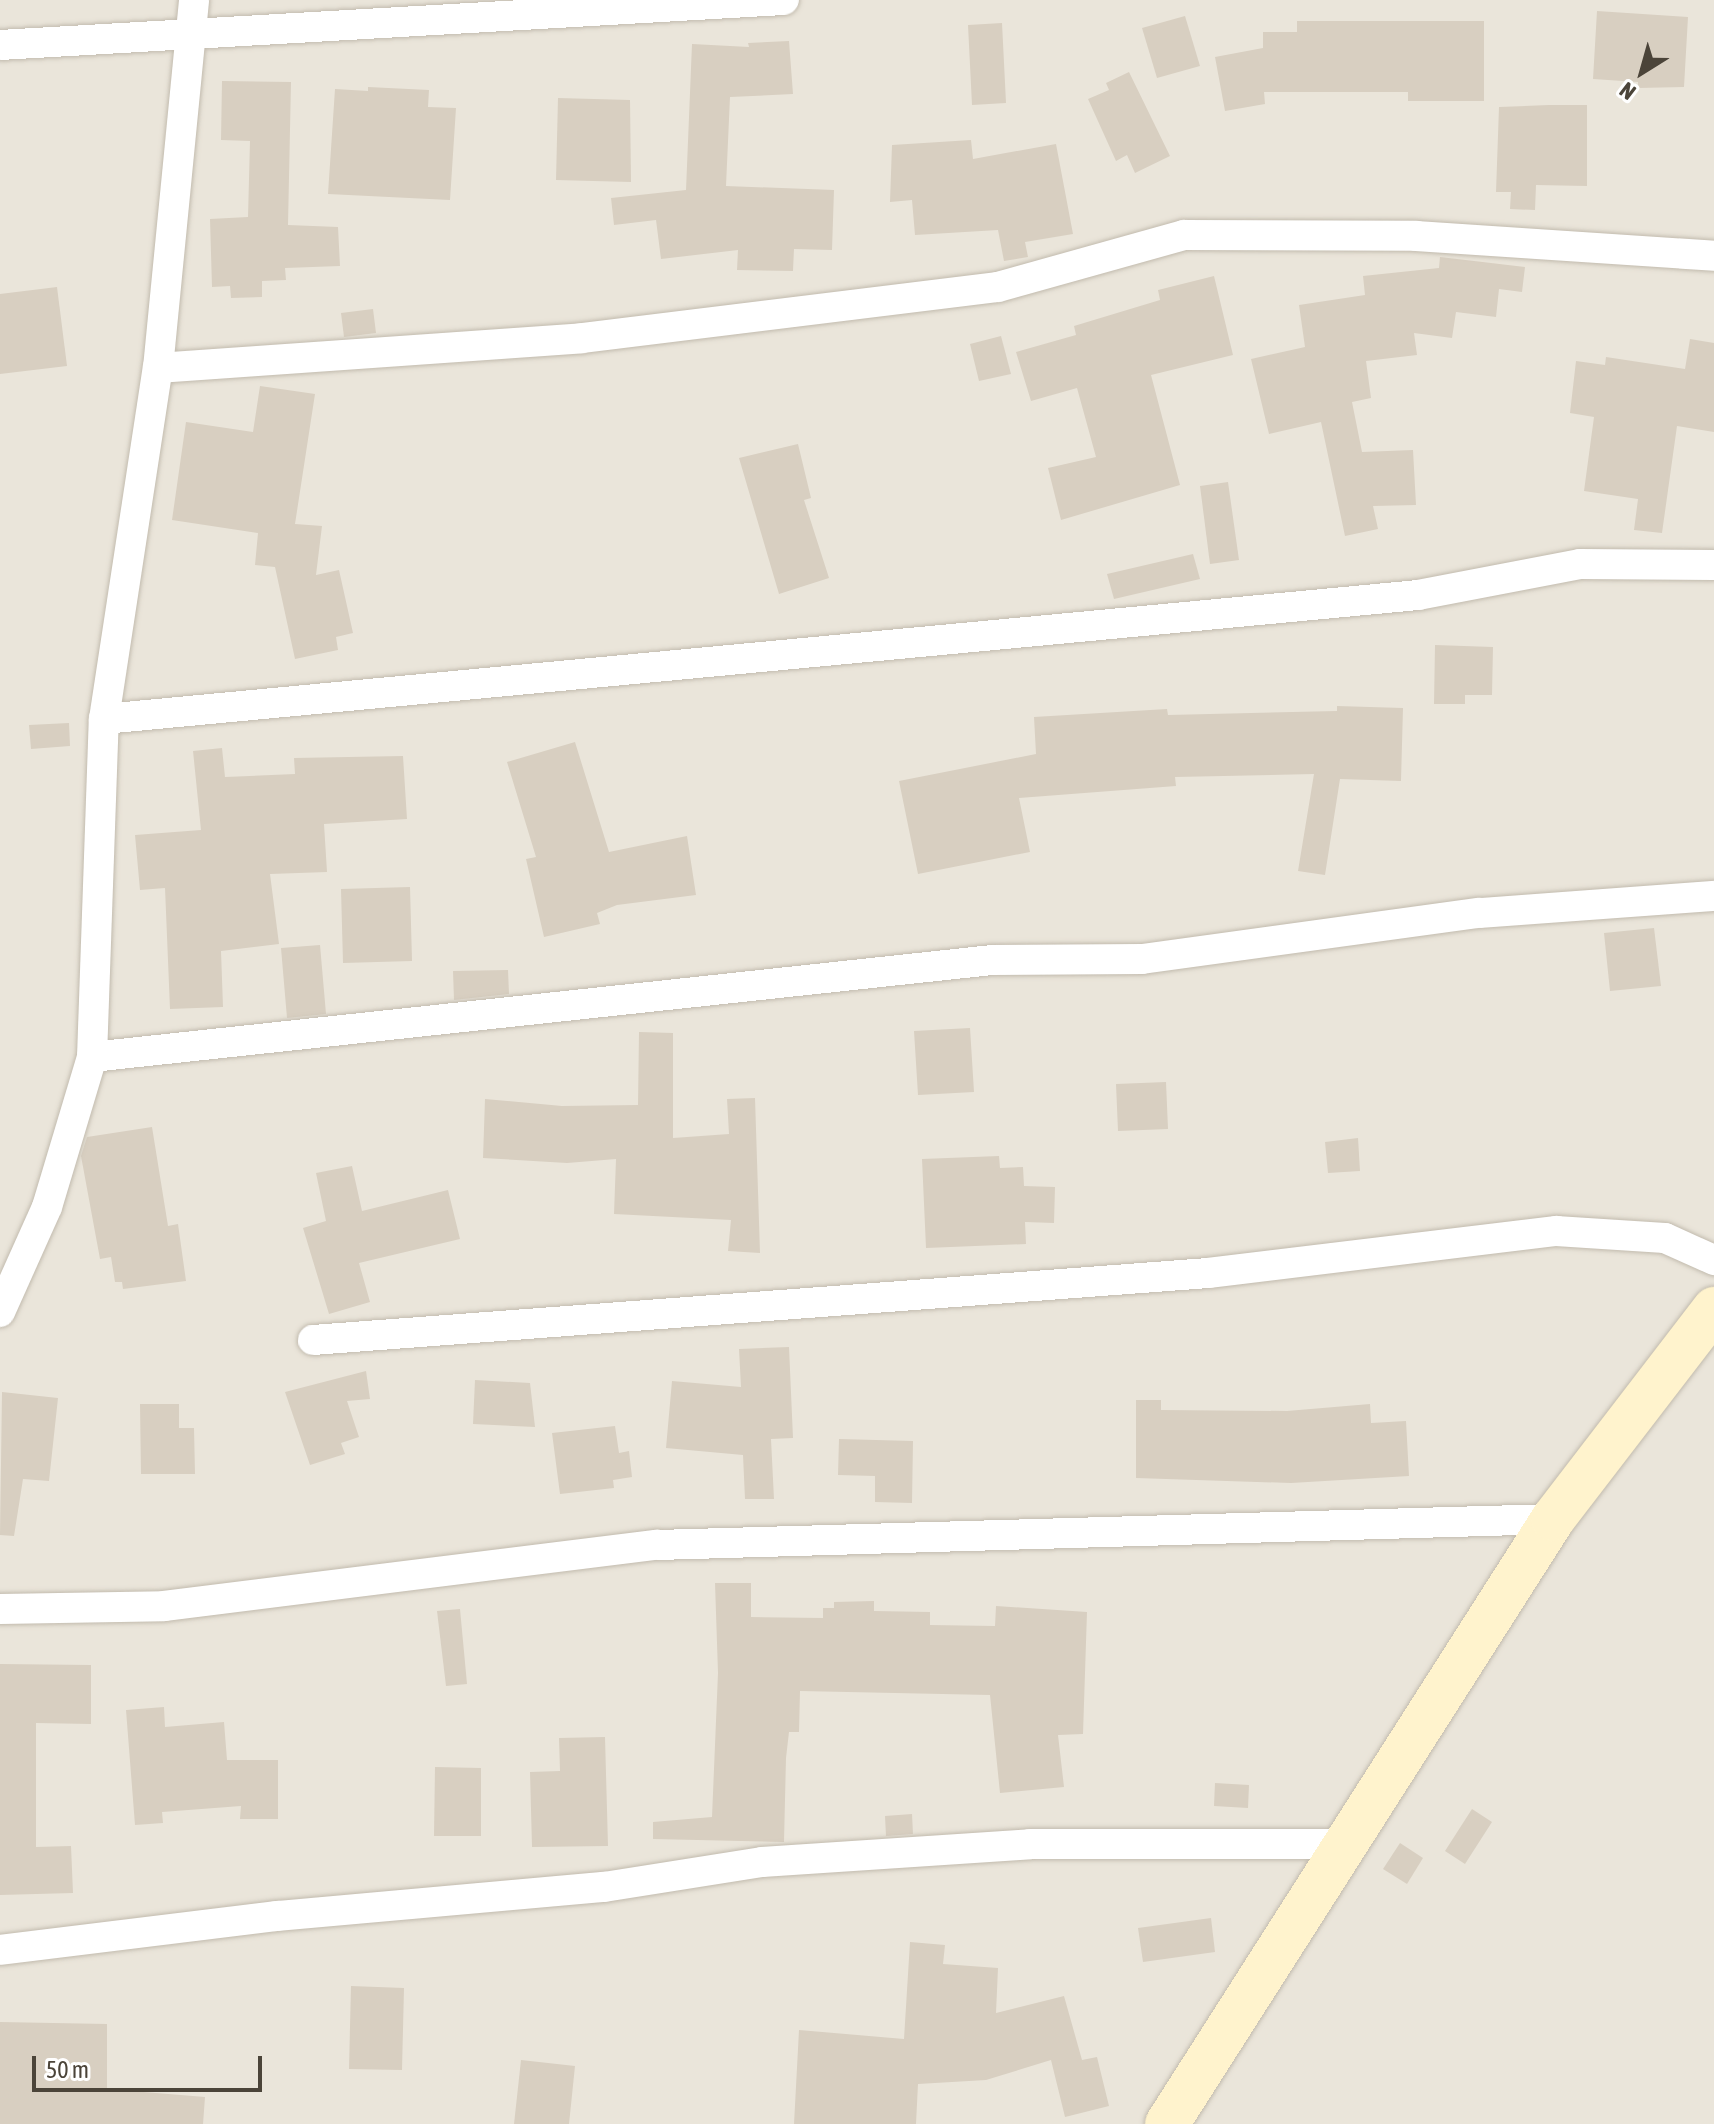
<!DOCTYPE html>
<style>
body{margin:0}
#map{position:relative;width:1714px;height:2124px;overflow:hidden;background:#f6f3ec;font-family:"Asap Condensed",sans-serif}
div>[style]{position:absolute}
[style*='--x']{left:calc(var(--x)*1px);top:calc(var(--y)*1px);width:calc(var(--w)*1px);rotate:calc(var(--a)*1deg)}
.residential>*{inset:0;background:#eae5da}
.building>*{inset:0;background:#d8cfc1}
.roads{filter:drop-shadow(0 0 2px #c2bbae) drop-shadow(0 0 2px #c2bbae)}
.street>*{height:30px;margin:-15px;padding:0 15px;transform-origin:15px;border-radius:15px;background:#fff}
.secondary>*{height:44px;margin:-22px;padding:0 22px;transform-origin:22px;border-radius:22px;background:#fff3cd}
span{translate:-50% -50%;white-space:nowrap;text-align:center;line-height:1.15;-webkit-text-stroke:8px #fff;paint-order:stroke}
.north{position:absolute;left:1602px;top:32px;width:80px;height:80px;-webkit-text-stroke:6px #fff;paint-order:stroke;rotate:217deg;font-size:22px;font-weight:700;line-height:32px;text-align:center;color:#4b4439}
.north::after{content:'';display:block;margin:auto;width:28px;height:36px;background:#4b4439;clip-path:polygon(50% 0,100% 100%,50% 72%,0 100%)}
.scale{position:absolute;left:32px;top:2056px;width:230px;height:36px;box-sizing:border-box;border:4px solid #4b4439;border-top:0;padding-left:10px;font-size:24px;line-height:28px;white-space:nowrap;color:#4b4439;-webkit-text-stroke:6px #fff;paint-order:stroke}
</style>
<div id="map">
<div class="residential">
<div style="clip-path:polygon(0 0,1714px 0,1714px 2124px,0 2124px)"></div>
</div>
<div class="building">
<div style="clip-path:polygon(1597px 11px,1688px 17px,1684px 87px,1638px 88px,1638px 82px,1593px 79px)"></div>
<div style="clip-path:polygon(1185px 16px,1200px 66px,1157px 78px,1142px 28px)"></div>
<div style="clip-path:polygon(1297px 21px,1484px 21px,1484px 101px,1408px 101px,1408px 92px,1264px 92px,1265px 104px,1225px 111px,1215px 57px,1263px 48px,1263px 32px,1297px 32px)"></div>
<div style="clip-path:polygon(1002px 23px,1006px 103px,972px 105px,968px 25px)"></div>
<div style="clip-path:polygon(789px 41px,793px 94px,730px 97px,726px 186px,834px 190px,832px 250px,794px 249px,793px 271px,737px 270px,738px 250px,661px 259px,656px 220px,614px 225px,611px 198px,686px 190px,692px 44px,749px 47px,748px 43px)"></div>
<div style="clip-path:polygon(1129px 72px,1170px 156px,1135px 173px,1127px 155px,1116px 161px,1088px 99px,1109px 90px,1106px 83px)"></div>
<div style="clip-path:polygon(222px 81px,291px 82px,288px 225px,338px 227px,340px 266px,285px 268px,286px 280px,262px 281px,262px 297px,231px 298px,230px 286px,212px 287px,210px 219px,248px 217px,250px 141px,221px 140px)"></div>
<div style="clip-path:polygon(368px 87px,429px 90px,428px 107px,456px 108px,450px 200px,328px 194px,335px 89px,368px 91px)"></div>
<div style="clip-path:polygon(558px 98px,630px 100px,631px 182px,556px 180px)"></div>
<div style="clip-path:polygon(1549px 105px,1587px 105px,1587px 186px,1536px 185px,1535px 210px,1510px 209px,1511px 192px,1496px 192px,1499px 107px)"></div>
<div style="clip-path:polygon(971px 140px,973px 159px,1056px 144px,1073px 234px,1025px 242px,1028px 257px,1004px 261px,998px 230px,915px 235px,912px 200px,890px 202px,892px 145px)"></div>
<div style="clip-path:polygon(1440px 257px,1525px 267px,1522px 292px,1499px 289px,1496px 317px,1456px 312px,1452px 338px,1414px 333px,1417px 355px,1366px 361px,1371px 398px,1352px 402px,1362px 452px,1413px 450px,1416px 505px,1373px 506px,1378px 529px,1345px 536px,1321px 422px,1269px 434px,1251px 359px,1305px 347px,1299px 305px,1365px 295px,1363px 276px,1439px 268px)"></div>
<div style="clip-path:polygon(1214px 276px,1233px 355px,1151px 375px,1180px 485px,1061px 520px,1048px 468px,1096px 457px,1077px 388px,1031px 401px,1016px 352px,1076px 335px,1074px 326px,1160px 300px,1158px 290px)"></div>
<div style="clip-path:polygon(57px 287px,67px 366px,0 374px,0 294px)"></div>
<div style="clip-path:polygon(373px 309px,376px 333px,344px 337px,341px 313px)"></div>
<div style="clip-path:polygon(1001px 336px,1011px 374px,979px 381px,970px 344px)"></div>
<div style="clip-path:polygon(1690px 339px,1714px 343px,1714px 432px,1677px 426px,1662px 533px,1634px 530px,1638px 499px,1584px 491px,1594px 417px,1570px 413px,1576px 361px,1605px 365px,1606px 357px,1685px 369px)"></div>
<div style="clip-path:polygon(260px 386px,315px 394px,295px 524px,322px 526px,316px 575px,339px 570px,353px 633px,336px 637px,338px 650px,295px 659px,275px 567px,255px 565px,258px 533px,172px 520px,186px 422px,253px 432px)"></div>
<div style="clip-path:polygon(798px 444px,811px 498px,804px 500px,829px 578px,779px 594px,739px 458px)"></div>
<div style="clip-path:polygon(1228px 482px,1239px 560px,1210px 564px,1200px 486px)"></div>
<div style="clip-path:polygon(1193px 554px,1200px 579px,1114px 599px,1107px 574px)"></div>
<div style="clip-path:polygon(1435px 645px,1493px 647px,1492px 695px,1465px 695px,1465px 704px,1434px 704px)"></div>
<div style="clip-path:polygon(1337px 706px,1403px 708px,1401px 781px,1340px 779px,1325px 875px,1298px 871px,1314px 774px,1175px 777px,1176px 786px,1019px 798px,1030px 852px,918px 874px,899px 781px,1036px 754px,1034px 717px,1167px 709px,1168px 715px,1337px 711px)"></div>
<div style="clip-path:polygon(69px 723px,70px 746px,31px 749px,29px 725px)"></div>
<div style="clip-path:polygon(575px 742px,609px 852px,687px 836px,696px 895px,617px 905px,597px 913px,600px 924px,544px 937px,526px 859px,536px 857px,507px 762px)"></div>
<div style="clip-path:polygon(222px 748px,225px 777px,295px 774px,294px 758px,403px 756px,407px 819px,324px 824px,327px 872px,270px 874px,279px 944px,221px 951px,223px 1007px,170px 1009px,165px 888px,140px 890px,135px 835px,201px 830px,193px 751px)"></div>
<div style="clip-path:polygon(410px 887px,412px 961px,343px 963px,341px 889px)"></div>
<div style="clip-path:polygon(1654px 928px,1661px 986px,1610px 991px,1604px 933px)"></div>
<div style="clip-path:polygon(320px 945px,326px 1014px,287px 1018px,281px 948px)"></div>
<div style="clip-path:polygon(508px 970px,509px 994px,454px 1000px,453px 971px)"></div>
<div style="clip-path:polygon(970px 1028px,974px 1092px,918px 1095px,914px 1031px)"></div>
<div style="clip-path:polygon(639px 1032px,673px 1033px,673px 1138px,729px 1134px,727px 1099px,755px 1098px,760px 1253px,728px 1251px,731px 1220px,614px 1214px,616px 1159px,567px 1163px,483px 1158px,485px 1099px,562px 1106px,638px 1105px)"></div>
<div style="clip-path:polygon(1166px 1082px,1168px 1129px,1118px 1131px,1116px 1084px)"></div>
<div style="clip-path:polygon(152px 1127px,168px 1226px,178px 1224px,186px 1281px,123px 1289px,122px 1282px,115px 1282px,111px 1257px,100px 1259px,81px 1156px,87px 1137px)"></div>
<div style="clip-path:polygon(1358px 1138px,1360px 1171px,1328px 1173px,1325px 1142px)"></div>
<div style="clip-path:polygon(999px 1156px,1000px 1168px,1023px 1167px,1024px 1186px,1055px 1187px,1054px 1223px,1025px 1222px,1026px 1244px,926px 1248px,922px 1159px)"></div>
<div style="clip-path:polygon(352px 1166px,362px 1211px,448px 1190px,460px 1239px,359px 1263px,370px 1302px,329px 1314px,303px 1228px,326px 1221px,316px 1173px)"></div>
<div style="clip-path:polygon(789px 1347px,793px 1438px,771px 1439px,774px 1499px,745px 1499px,743px 1455px,666px 1448px,672px 1381px,741px 1387px,739px 1349px)"></div>
<div style="clip-path:polygon(366px 1371px,370px 1399px,347px 1401px,359px 1437px,341px 1443px,345px 1454px,310px 1465px,285px 1392px)"></div>
<div style="clip-path:polygon(475px 1380px,530px 1383px,535px 1427px,473px 1424px)"></div>
<div style="clip-path:polygon(2px 1392px,58px 1398px,49px 1481px,23px 1479px,14px 1536px,0 1535px)"></div>
<div style="clip-path:polygon(1136px 1400px,1161px 1400px,1161px 1410px,1287px 1411px,1370px 1404px,1371px 1423px,1406px 1421px,1409px 1476px,1291px 1483px,1136px 1478px)"></div>
<div style="clip-path:polygon(140px 1404px,179px 1404px,179px 1428px,194px 1428px,195px 1474px,141px 1474px)"></div>
<div style="clip-path:polygon(615px 1426px,619px 1453px,629px 1451px,632px 1477px,613px 1480px,614px 1488px,560px 1494px,552px 1433px)"></div>
<div style="clip-path:polygon(839px 1439px,913px 1441px,912px 1503px,875px 1502px,875px 1476px,838px 1475px)"></div>
<div style="clip-path:polygon(715px 1583px,751px 1583px,751px 1617px,823px 1618px,823px 1608px,834px 1608px,834px 1602px,874px 1601px,874px 1611px,930px 1612px,930px 1625px,995px 1626px,996px 1606px,1087px 1612px,1083px 1734px,1058px 1735px,1064px 1787px,1000px 1793px,990px 1695px,800px 1691px,799px 1732px,789px 1732px,786px 1758px,784px 1842px,653px 1839px,653px 1822px,712px 1817px,718px 1673px)"></div>
<div style="clip-path:polygon(460px 1609px,467px 1684px,446px 1686px,437px 1611px)"></div>
<div style="clip-path:polygon(0 1664px,91px 1665px,91px 1724px,36px 1723px,36px 1847px,71px 1846px,73px 1893px,0 1895px)"></div>
<div style="clip-path:polygon(164px 1707px,165px 1727px,224px 1722px,227px 1760px,278px 1760px,278px 1819px,240px 1819px,241px 1806px,162px 1812px,163px 1823px,135px 1825px,126px 1710px)"></div>
<div style="clip-path:polygon(605px 1737px,608px 1846px,532px 1847px,530px 1772px,560px 1771px,559px 1738px)"></div>
<div style="clip-path:polygon(435px 1767px,481px 1768px,481px 1836px,434px 1836px)"></div>
<div style="clip-path:polygon(1215px 1783px,1249px 1785px,1248px 1808px,1214px 1806px)"></div>
<div style="clip-path:polygon(1472px 1809px,1492px 1822px,1465px 1864px,1445px 1851px)"></div>
<div style="clip-path:polygon(912px 1814px,913px 1834px,886px 1836px,885px 1816px)"></div>
<div style="clip-path:polygon(1400px 1843px,1423px 1858px,1407px 1884px,1383px 1869px)"></div>
<div style="clip-path:polygon(1211px 1918px,1215px 1952px,1143px 1962px,1138px 1928px)"></div>
<div style="clip-path:polygon(910px 1942px,945px 1945px,943px 1964px,998px 1968px,996px 2013px,1064px 1996px,1082px 2060px,1097px 2057px,1109px 2106px,1065px 2117px,1051px 2060px,986px 2080px,918px 2084px,916px 2124px,794px 2124px,799px 2030px,904px 2039px)"></div>
<div style="clip-path:polygon(351px 1986px,404px 1988px,402px 2070px,349px 2069px)"></div>
<div style="clip-path:polygon(0 2022px,107px 2024px,107px 2089px,205px 2097px,203px 2124px,0 2124px)"></div>
<div style="clip-path:polygon(521px 2060px,575px 2066px,569px 2124px,514px 2124px)"></div>
</div>
<div class="roads">
<div class="street">
<div style="--x:0;--y:45;--w:785;--a:-3.29"></div>
<div style="--x:158;--y:368;--w:425;--a:-4"></div>
<div style="--x:582;--y:338;--w:419;--a:-7"></div>
<div style="--x:998;--y:287;--w:193;--a:-15.6"></div>
<div style="--x:1184;--y:235;--w:232;--a:0.2"></div>
<div style="--x:1416;--y:236;--w:299;--a:3.8"></div>
<div style="--x:104;--y:719;--w:1320;--a:-5.39"></div>
<div style="--x:1418;--y:595;--w:165;--a:-10.8"></div>
<div style="--x:1580;--y:564;--w:134;--a:0.4"></div>
<div style="--x:92;--y:1057;--w:905;--a:-6.15"></div>
<div style="--x:992;--y:960;--w:150;--a:-0.4"></div>
<div style="--x:1142;--y:959;--w:341;--a:-7.8"></div>
<div style="--x:1480;--y:913;--w:235;--a:-4.2"></div>
<div style="--x:0;--y:1312;--w:115;--a:-65.9"></div>
<div style="--x:47;--y:1207;--w:157;--a:-73.3"></div>
<div style="--x:92;--y:1057;--w:338;--a:-88"></div>
<div style="--x:104;--y:719;--w:355;--a:-81.3"></div>
<div style="--x:158;--y:368;--w:370;--a:-84.4"></div>
<div style="--x:313;--y:1340;--w:898;--a:-4.28"></div>
<div style="--x:1208;--y:1273;--w:351;--a:-6.9"></div>
<div style="--x:1556;--y:1231;--w:109;--a:3.7"></div>
<div style="--x:1665;--y:1238;--w:54;--a:24.2"></div>
<div style="--x:0;--y:1609;--w:164;--a:-1"></div>
<div style="--x:164;--y:1606;--w:497;--a:-7.1"></div>
<div style="--x:657;--y:1545;--w:896;--a:-1.66"></div>
<div style="--x:0;--y:1950;--w:279;--a:-7"></div>
<div style="--x:277;--y:1916;--w:328;--a:-5.1"></div>
<div style="--x:604;--y:1887;--w:160;--a:-9"></div>
<div style="--x:762;--y:1862;--w:269;--a:-3.8"></div>
<div style="--x:1030;--y:1844;--w:311;--a:0"></div>
</div>
<div class="secondary">
<div style="--x:1167;--y:2124;--w:718;--a:-57.46"></div>
<div style="--x:1553;--y:1519;--w:265;--a:-52.5"></div>
</div>
</div>
<div class="north">N</div>
<div class="scale">50 m</div>
</div>
